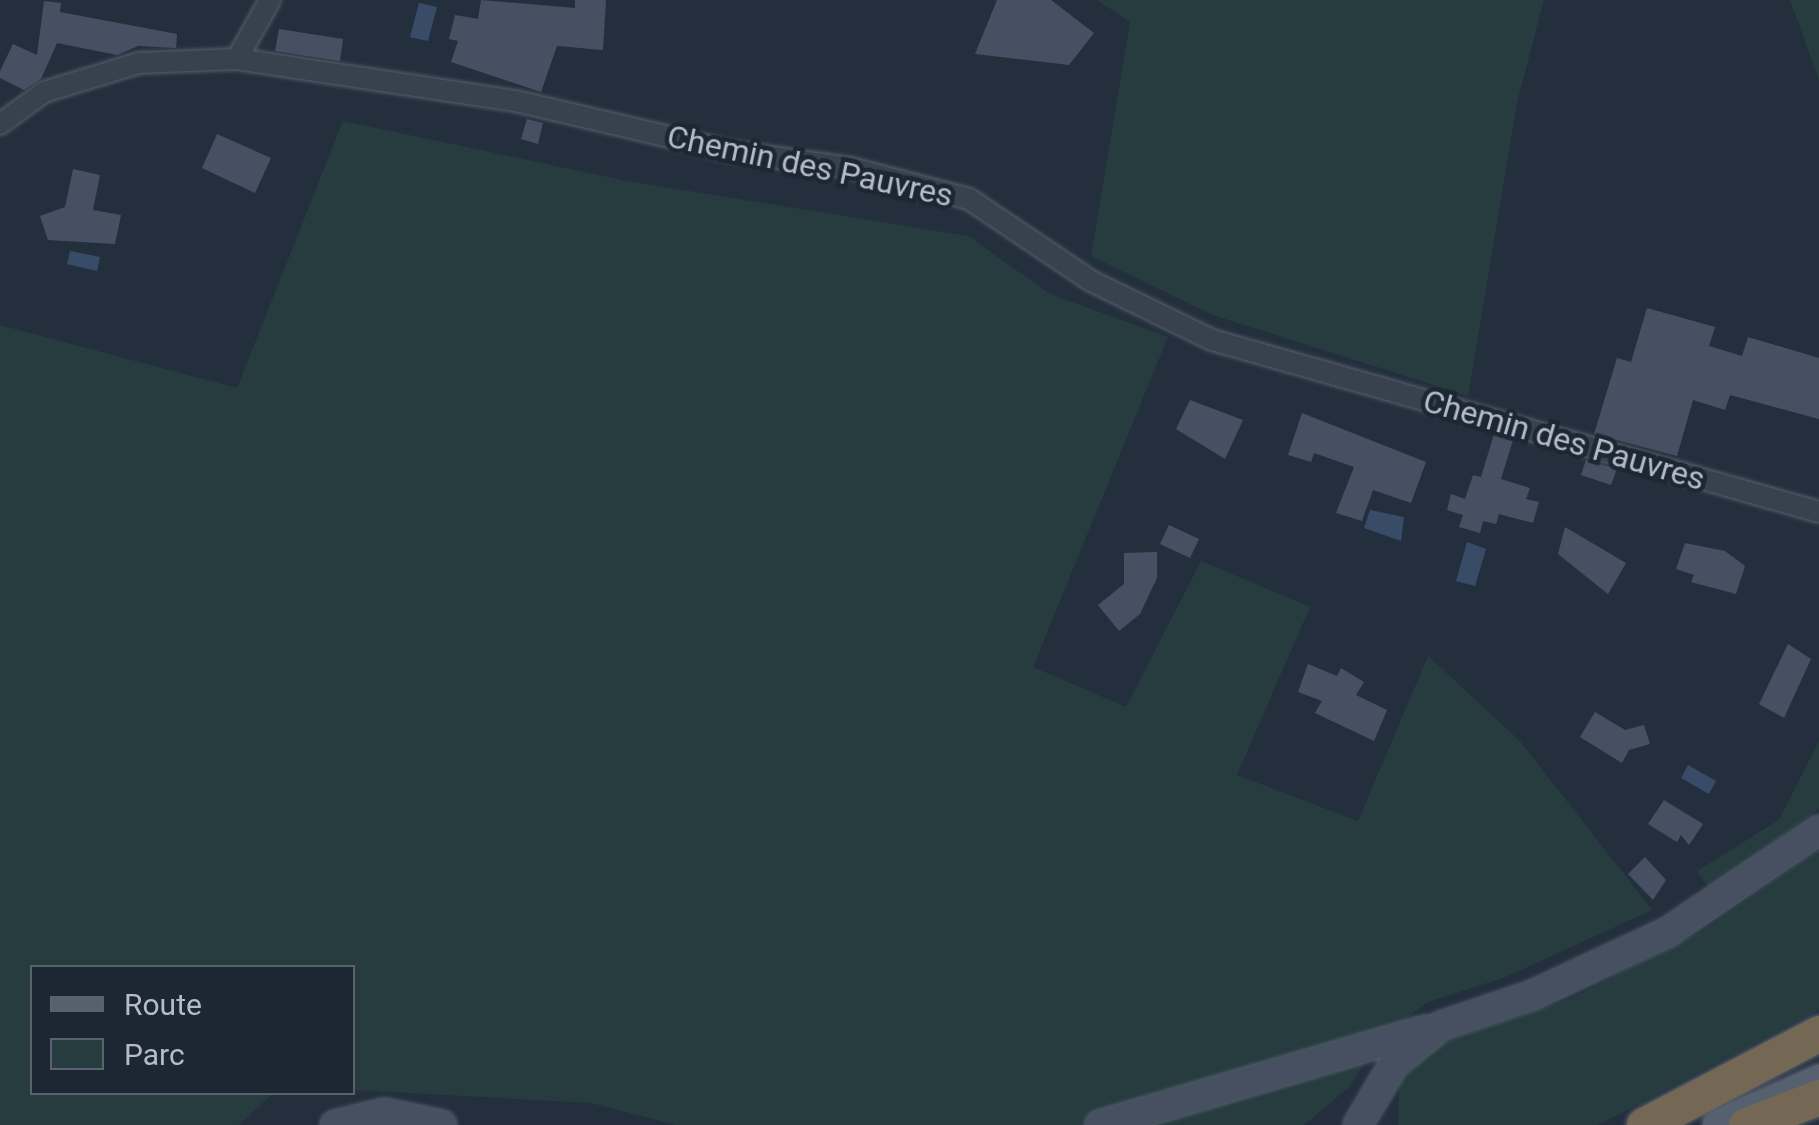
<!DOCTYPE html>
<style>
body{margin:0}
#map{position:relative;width:1819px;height:1125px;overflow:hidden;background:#242f3e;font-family:Roboto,sans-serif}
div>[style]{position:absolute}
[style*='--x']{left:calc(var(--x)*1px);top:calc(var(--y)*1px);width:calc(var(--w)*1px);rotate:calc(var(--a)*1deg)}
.green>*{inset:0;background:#263c3f}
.water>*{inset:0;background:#394c67}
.building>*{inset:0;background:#455162}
.roads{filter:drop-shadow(0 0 2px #565f6c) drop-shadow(0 0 2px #565f6c)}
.street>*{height:20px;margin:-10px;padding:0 10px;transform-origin:10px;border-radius:10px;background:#38414e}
.secondary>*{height:28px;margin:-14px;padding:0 14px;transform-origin:14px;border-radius:14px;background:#465061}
.primary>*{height:30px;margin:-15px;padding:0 15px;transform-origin:15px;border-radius:15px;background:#56606e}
.highway>*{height:35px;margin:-17.5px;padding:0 17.5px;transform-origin:17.5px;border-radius:17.5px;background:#746855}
span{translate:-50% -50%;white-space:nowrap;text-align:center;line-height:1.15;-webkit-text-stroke:9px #1d2633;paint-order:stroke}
.street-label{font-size:32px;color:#b4bcc9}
.legend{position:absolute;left:30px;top:965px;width:325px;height:130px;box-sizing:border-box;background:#1d2633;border:2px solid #59626f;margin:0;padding:12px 18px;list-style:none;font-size:30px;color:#b4bcc9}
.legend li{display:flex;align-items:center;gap:20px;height:50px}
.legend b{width:50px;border:2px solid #59626f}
</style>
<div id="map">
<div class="green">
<div style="clip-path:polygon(1097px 0,1544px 0,1517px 103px,1468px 396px,1213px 315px,1091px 256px,1130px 22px)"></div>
<div style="clip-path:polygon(1790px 0,1819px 0,1819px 80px)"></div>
<div style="clip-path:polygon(343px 121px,627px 181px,968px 236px,1050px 294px,1168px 337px,1033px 667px,1126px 707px,1201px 561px,1310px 607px,1237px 775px,1358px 821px,1428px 656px,1520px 741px,1652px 910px,1503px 978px,1428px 1002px,1382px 1038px,1348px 1088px,1304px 1125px,676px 1125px,591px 1103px,353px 1090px,352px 968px,32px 968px,32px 1092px,314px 1093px,271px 1095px,239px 1125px,0 1125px,0 325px,237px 388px)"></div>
<div style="clip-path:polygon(1819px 741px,1819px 809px,1709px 889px,1697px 871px,1779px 820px)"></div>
<div style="clip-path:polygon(1819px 850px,1819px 1010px,1598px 1125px,1398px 1125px,1399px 1083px,1433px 1046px,1572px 998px,1702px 931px)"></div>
</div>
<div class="water">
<div style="clip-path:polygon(419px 3px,437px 7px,428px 41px,410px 37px)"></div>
<div style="clip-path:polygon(70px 251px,100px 257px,97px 271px,67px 264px)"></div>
<div style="clip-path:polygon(1370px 510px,1404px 517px,1401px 541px,1364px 528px)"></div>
<div style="clip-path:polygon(1467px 542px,1486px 549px,1475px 586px,1456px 581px)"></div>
<div style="clip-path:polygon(1688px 765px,1716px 781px,1709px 794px,1681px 778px)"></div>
</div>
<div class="building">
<div style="clip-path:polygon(481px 0,575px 8px,575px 0,606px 0,603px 50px,557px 46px,541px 92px,451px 62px,458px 41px,449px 39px,455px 15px,478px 19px)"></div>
<div style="clip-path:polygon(997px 0,1051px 0,1094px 33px,1069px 65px,975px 54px)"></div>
<div style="clip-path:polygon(44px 1px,61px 3px,60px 12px,177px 34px,176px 48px,138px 46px,117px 55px,57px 43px,41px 79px,24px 90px,0 78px,0 71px,13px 44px,37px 55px)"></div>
<div style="clip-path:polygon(279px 29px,343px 39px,340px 61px,275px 51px)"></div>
<div style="clip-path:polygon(527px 119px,543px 123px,538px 144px,521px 139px)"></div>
<div style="clip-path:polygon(217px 134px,271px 158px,255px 193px,202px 168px)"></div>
<div style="clip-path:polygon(73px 169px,100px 175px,93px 210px,121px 215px,115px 244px,48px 240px,40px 216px,65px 207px)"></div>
<div style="clip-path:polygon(1647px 308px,1715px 327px,1709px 346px,1742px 356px,1748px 337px,1819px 358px,1819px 419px,1730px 395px,1725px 410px,1693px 400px,1677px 456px,1594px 434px,1617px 358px,1631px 362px)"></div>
<div style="clip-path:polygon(1190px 400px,1243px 420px,1225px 459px,1176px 429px)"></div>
<div style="clip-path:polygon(1302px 413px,1426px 462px,1411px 503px,1373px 490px,1362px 521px,1336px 513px,1354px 467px,1314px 453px,1311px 462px,1288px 455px)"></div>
<div style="clip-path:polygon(1494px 434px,1513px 440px,1501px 479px,1530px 488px,1526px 499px,1539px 502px,1533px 523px,1499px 514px,1496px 524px,1483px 521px,1480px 533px,1459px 527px,1463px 515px,1447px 510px,1451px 494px,1465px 499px,1473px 475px,1481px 477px)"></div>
<div style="clip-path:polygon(1586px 460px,1617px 469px,1611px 485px,1581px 475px)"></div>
<div style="clip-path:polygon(1169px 525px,1199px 539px,1190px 558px,1160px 544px)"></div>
<div style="clip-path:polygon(1565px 527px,1626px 563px,1608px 594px,1558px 554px)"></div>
<div style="clip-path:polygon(1685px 543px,1725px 551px,1745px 566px,1736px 594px,1691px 582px,1694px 575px,1676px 569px)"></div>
<div style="clip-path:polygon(1157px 552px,1157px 578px,1140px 614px,1119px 631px,1098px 605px,1124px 584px,1124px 553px)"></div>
<div style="clip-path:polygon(1788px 644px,1811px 659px,1784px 718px,1759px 704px)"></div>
<div style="clip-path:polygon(1308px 664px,1337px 676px,1341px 668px,1364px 682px,1356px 695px,1387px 710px,1374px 741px,1315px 713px,1322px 701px,1298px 692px)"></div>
<div style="clip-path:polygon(1595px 712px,1625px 730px,1644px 725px,1650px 744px,1629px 750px,1622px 763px,1580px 737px)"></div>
<div style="clip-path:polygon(1664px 800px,1703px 824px,1689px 845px,1681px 835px,1677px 842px,1648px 824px)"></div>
<div style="clip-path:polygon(1645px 857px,1666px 880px,1653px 900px,1628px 874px)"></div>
</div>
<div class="roads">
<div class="street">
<div style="--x:237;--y:59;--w:68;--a:-60.8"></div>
<div style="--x:0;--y:124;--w:54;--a:-36"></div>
<div style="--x:44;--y:92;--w:99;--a:-17"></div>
<div style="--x:139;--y:63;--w:98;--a:-2.3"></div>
<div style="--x:237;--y:59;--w:282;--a:8.6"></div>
<div style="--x:516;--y:101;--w:219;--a:13.2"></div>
<div style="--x:729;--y:151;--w:123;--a:7.9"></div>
<div style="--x:851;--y:168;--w:122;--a:14.7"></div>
<div style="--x:969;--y:199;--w:147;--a:33.9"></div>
<div style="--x:1091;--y:281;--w:135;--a:26"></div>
<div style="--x:1212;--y:340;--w:631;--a:15.82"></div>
</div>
<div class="secondary">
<div style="--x:335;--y:1125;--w:50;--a:-13.8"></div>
<div style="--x:384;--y:1113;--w:59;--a:11.7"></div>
<div style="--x:1100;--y:1125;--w:339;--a:-16.3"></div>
<div style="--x:1358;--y:1125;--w:71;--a:-59.5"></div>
<div style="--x:1394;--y:1064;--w:60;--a:-39"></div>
<div style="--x:1441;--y:1026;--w:97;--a:-18.6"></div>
<div style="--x:1533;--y:995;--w:149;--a:-25"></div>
<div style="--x:1668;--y:932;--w:182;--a:-34"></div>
</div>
<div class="primary">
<div style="--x:1718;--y:1125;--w:111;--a:-24"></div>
</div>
<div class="highway">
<div style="--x:1644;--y:1125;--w:198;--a:-27.7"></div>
<div style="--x:1746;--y:1125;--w:78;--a:-21"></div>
</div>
</div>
<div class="street-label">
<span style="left:810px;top:166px;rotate:12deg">Chemin des Pauvres</span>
<span style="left:1564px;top:440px;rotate:16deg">Chemin des Pauvres</span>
</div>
<ul class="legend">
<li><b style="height:12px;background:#56606e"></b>Route</li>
<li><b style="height:28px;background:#263c3f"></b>Parc</li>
</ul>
</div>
